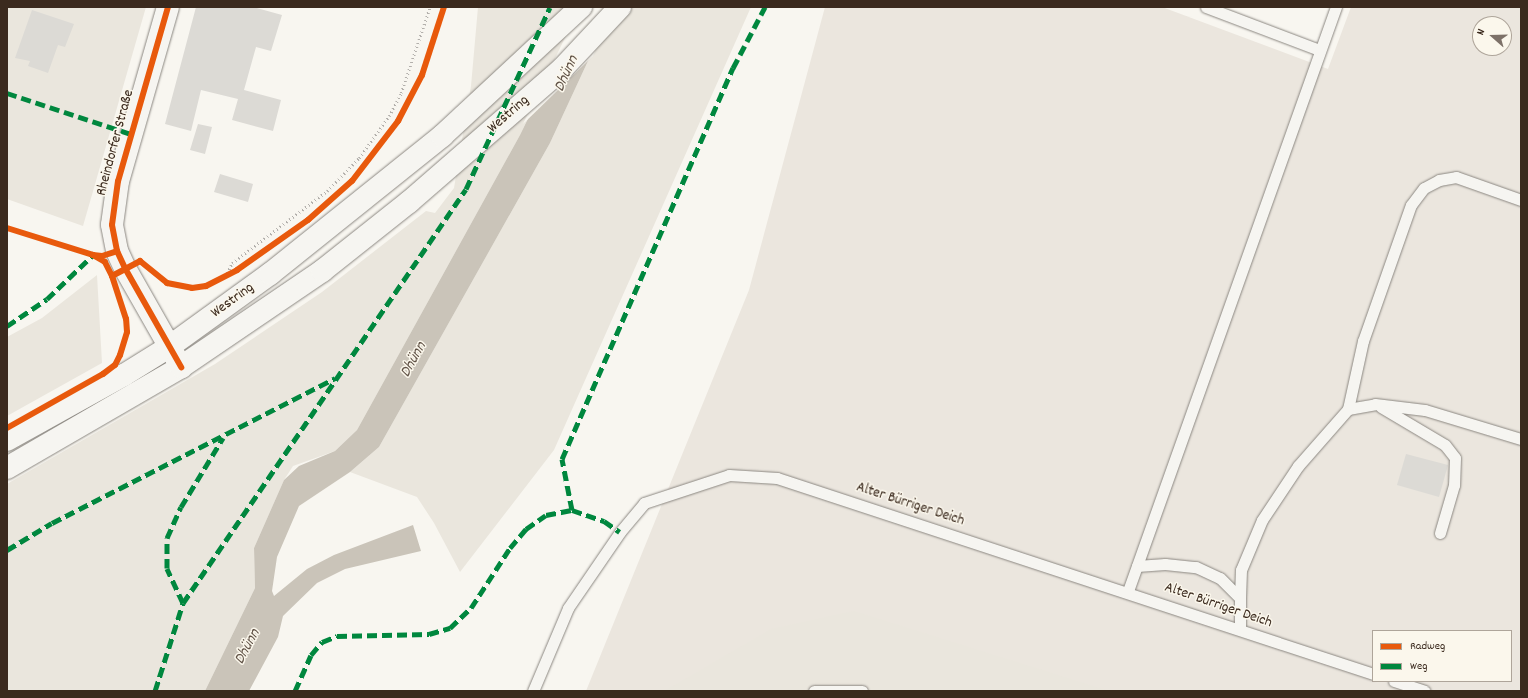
<!DOCTYPE html>
<meta charset="utf-8">
<style>
body{margin:0}
#map{position:relative;width:1528px;height:698px;overflow:hidden;background:#f8f6f0;font-family:Dekko,sans-serif}
div>[style]{position:absolute}
[style*='--x']{left:calc(var(--x)*1px);top:calc(var(--y)*1px);width:calc(var(--w)*1px);rotate:calc(var(--a)*1deg)}
.built>*{inset:0;background:#ebe6de}
.green>*{inset:0;background:#eae6dd}
.water>*{inset:0;background:#cac4b9}
.pier>*{inset:0;background:#f8f6f0}
.building>*{inset:0;background:#dcdad5}
.path>*{height:2.5px;margin-top:-1.25px;transform-origin:0;background:repeating-linear-gradient(90deg,#b3b0ac 0 1px,transparent 0 4px)}
.roads{filter:drop-shadow(0 0 1px #8b8781) drop-shadow(0 0 1px #8b8781)}
.service>*{height:11px;margin:-5.5px;padding:0 5.5px;transform-origin:5.5px;border-radius:5.5px;background:#f6f5f1}
.tertiary>*{height:22px;margin:-11px;padding:0 11px;transform-origin:11px;border-radius:11px;background:#f6f5f1}
.secondary>*{height:22px;margin:-11px;padding:0 11px;transform-origin:11px;border-radius:11px;background:#f6f5f1}
.quiet>*{height:5px;margin-top:-2.5px;transform-origin:0;background:repeating-linear-gradient(90deg,#00873e 0 10px,transparent 0 15px)}
.cycleway>*{height:6px;margin:-3px;padding:0 3px;transform-origin:3px;border-radius:3px;background:#e8590c}
span{translate:-50% -50%;white-space:nowrap;text-align:center;line-height:1.15;-webkit-text-stroke:3px #fbf7ec;paint-order:stroke}
.street-label{font-size:15px;color:#3b2a1e}
.water-label{font-size:16px;color:#605246;font-style:italic}
.frame{position:absolute;inset:0;border:8px solid #3b2a1e;pointer-events:none}
.legend{position:absolute;left:1372px;top:630px;width:140px;height:52px;box-sizing:border-box;background:#fbf7ec;border:1px solid #aea59a;margin:0;padding:5px 7px;list-style:none;font-size:12px;color:#3b2a1e}
.legend li{display:flex;align-items:center;gap:8px;height:20px}
.legend b{width:20px;border:1px solid #aea59a}
.north{position:absolute;left:1472px;top:16px;width:40px;height:40px;box-sizing:border-box;background:#fbf7ec;border:1px solid #aea59a;border-radius:50%;rotate:290deg;font-size:11px;font-weight:700;line-height:16px;text-align:center;color:#3b2a1e}
.north::after{content:'';display:block;margin:auto;width:14px;height:18px;background:#7d7168;clip-path:polygon(50% 0,100% 100%,50% 72%,0 100%)}
</style>
<div id="map">
<div class="built">
<div style="clip-path:polygon(evenodd,825px 7px,1162px 7px,1328px 69px,1351px 7px,1521px 7px,1521px 691px,586px 691px,749px 290px,825px 7px,1480px 24px,1504px 24px,1504px 48px,1480px 48px,1480px 24px,825px 7px,1373px 631px,1511px 631px,1511px 681px,1373px 681px,1373px 631px)"></div>
</div>
<div class="green">
<div style="clip-path:polygon(7px 7px,146px 7px,83px 226px,7px 199px)"></div>
<div style="clip-path:polygon(478px 7px,582px 7px,520px 135px,357px 430px,335px 451px,293px 466px,284px 480px,254px 548px,255px 588px,205px 691px,7px 691px,7px 484px,215px 364px,322px 292px,426px 211px,435px 213px,454px 188px,471px 86px)"></div>
<div style="clip-path:polygon(613px 7px,751px 7px,554px 450px,460px 572px,434px 523px,417px 497px,350px 472px,379px 447px,550px 143px)"></div>
<div style="clip-path:polygon(97px 275px,102px 363px,7px 416px,7px 337px,42px 318px)"></div>
<div style="clip-path:polygon(854px 611px,1109px 691px,666px 690px,771px 629px)"></div>
</div>
<div class="water">
<div style="clip-path:polygon(613px 7px,550px 143px,379px 447px,350px 472px,299px 506px,277px 557px,272px 591px,274px 596px,307px 569px,334px 555px,413px 525px,421px 551px,345px 569px,317px 583px,283px 616px,278px 637px,249px 691px,205px 691px,255px 588px,254px 548px,284px 480px,299px 466px,335px 451px,357px 430px,520px 135px,577px 19px)"></div>
</div>
<div class="pier">
<div style="clip-path:polygon(580px 7px,615px 7px,593px 56px,523px 124px)"></div>
</div>
<div class="building">
<div style="clip-path:polygon(196px 7px,253px 7px,282px 15px,271px 51px,256px 47px,244px 90px,281px 100px,273px 131px,232px 120px,238px 99px,201px 90px,191px 131px,165px 124px)"></div>
<div style="clip-path:polygon(32px 10px,74px 24px,65px 47px,58px 45px,48px 73px,28px 66px,30px 61px,15px 58px)"></div>
<div style="clip-path:polygon(198px 124px,212px 127px,205px 154px,190px 150px)"></div>
<div style="clip-path:polygon(220px 174px,253px 184px,248px 202px,214px 192px)"></div>
<div style="clip-path:polygon(1406px 454px,1448px 465px,1439px 497px,1397px 485px)"></div>
</div>
<div class="path">
<div style="--x:227;--y:273;--w:11;--a:-63"></div>
<div style="--x:232;--y:263;--w:119;--a:-37.2"></div>
<div style="--x:327;--y:191;--w:46;--a:-45.9"></div>
<div style="--x:359;--y:158;--w:52;--a:-54.5"></div>
<div style="--x:389;--y:116;--w:26;--a:-62"></div>
<div style="--x:401;--y:93;--w:91;--a:-71.4"></div>
</div>
<div class="roads">
<div class="service">
<div style="--x:1206;--y:7;--w:121;--a:20.8"></div>
<div style="--x:1381;--y:407;--w:74;--a:30.7"></div>
<div style="--x:1445;--y:445;--w:16;--a:52"></div>
<div style="--x:1455;--y:458;--w:27;--a:92"></div>
<div style="--x:1454;--y:485;--w:50;--a:106.3"></div>
<div style="--x:1348;--y:409;--w:27;--a:-10"></div>
<div style="--x:1375;--y:404;--w:50;--a:6.8"></div>
<div style="--x:1425;--y:410;--w:100;--a:16.8"></div>
<div style="--x:1137;--y:566;--w:28;--a:-4"></div>
<div style="--x:1165;--y:564;--w:31;--a:6"></div>
<div style="--x:1196;--y:567;--w:26;--a:25"></div>
<div style="--x:1220;--y:578;--w:28;--a:45"></div>
<div style="--x:1240;--y:598;--w:31;--a:90"></div>
<div style="--x:1128;--y:591;--w:620;--a:-70.4"></div>
<div style="--x:1240;--y:598;--w:28;--a:-88"></div>
<div style="--x:1241;--y:570;--w:54;--a:-67.2"></div>
<div style="--x:1262;--y:520;--w:65;--a:-56.3"></div>
<div style="--x:1298;--y:466;--w:76;--a:-48.7"></div>
<div style="--x:1348;--y:409;--w:70;--a:-77.6"></div>
<div style="--x:1363;--y:341;--w:144;--a:-70.6"></div>
<div style="--x:1411;--y:205;--w:21;--a:-53"></div>
<div style="--x:1424;--y:188;--w:17;--a:-28"></div>
<div style="--x:1439;--y:180;--w:17;--a:-10"></div>
<div style="--x:1456;--y:177;--w:69;--a:19.5"></div>
<div style="--x:1394;--y:681;--w:32;--a:18"></div>
<div style="--x:533;--y:691;--w:90;--a:-67.1"></div>
<div style="--x:568;--y:608;--w:92;--a:-55.6"></div>
<div style="--x:620;--y:532;--w:38;--a:-50"></div>
<div style="--x:644;--y:503;--w:89;--a:-18.2"></div>
<div style="--x:729;--y:475;--w:48;--a:3.6"></div>
<div style="--x:777;--y:478;--w:627;--a:18.2"></div>
<div style="--x:814;--y:691;--w:48;--a:0"></div>
</div>
<div class="tertiary">
<div style="--x:168;--y:7;--w:181;--a:106"></div>
<div style="--x:118;--y:181;--w:44;--a:97.8"></div>
<div style="--x:112;--y:225;--w:26;--a:79"></div>
<div style="--x:117;--y:251;--w:21;--a:65"></div>
<div style="--x:126;--y:270;--w:112;--a:60.4"></div>
</div>
<div class="secondary">
<div style="--x:7;--y:440;--w:134;--a:-29.1"></div>
<div style="--x:124;--y:375;--w:53;--a:-31.9"></div>
<div style="--x:169;--y:347;--w:125;--a:-35.9"></div>
<div style="--x:270;--y:274;--w:221;--a:-38.7"></div>
<div style="--x:442;--y:136;--w:190;--a:-42.9"></div>
<div style="--x:7;--y:468;--w:201;--a:-30.1"></div>
<div style="--x:181;--y:367;--w:171;--a:-34.2"></div>
<div style="--x:322;--y:271;--w:111;--a:-38.4"></div>
<div style="--x:409;--y:202;--w:203;--a:-41"></div>
<div style="--x:562;--y:69;--w:85;--a:-46.9"></div>
</div>
</div>
<div class="quiet">
<div style="--x:7;--y:93;--w:131;--a:18.3"></div>
<div style="--x:7;--y:326;--w:48;--a:-34"></div>
<div style="--x:47;--y:299;--w:64;--a:-43.7"></div>
<div style="--x:572;--y:510;--w:52;--a:-101.1"></div>
<div style="--x:562;--y:459;--w:427;--a:-66.4"></div>
<div style="--x:733;--y:68;--w:69;--a:-62.3"></div>
<div style="--x:7;--y:550;--w:52;--a:-31"></div>
<div style="--x:52;--y:523;--w:318;--a:-27.1"></div>
<div style="--x:183;--y:603;--w:38;--a:-115"></div>
<div style="--x:167;--y:568;--w:30;--a:-90"></div>
<div style="--x:167;--y:538;--w:34;--a:-66"></div>
<div style="--x:181;--y:507;--w:81;--a:-58.7"></div>
<div style="--x:155;--y:691;--w:92;--a:-72.3"></div>
<div style="--x:183;--y:603;--w:501;--a:-55.64"></div>
<div style="--x:466;--y:189;--w:200;--a:-65.2"></div>
<div style="--x:295;--y:691;--w:39;--a:-66"></div>
<div style="--x:311;--y:655;--w:17;--a:-50"></div>
<div style="--x:322;--y:642;--w:16;--a:-22"></div>
<div style="--x:337;--y:636;--w:92;--a:-1.2"></div>
<div style="--x:429;--y:634;--w:22;--a:-16"></div>
<div style="--x:450;--y:628;--w:29;--a:-44"></div>
<div style="--x:471;--y:608;--w:72;--a:-57"></div>
<div style="--x:510;--y:548;--w:25;--a:-50"></div>
<div style="--x:526;--y:529;--w:24;--a:-35"></div>
<div style="--x:546;--y:515;--w:26;--a:-11"></div>
<div style="--x:572;--y:510;--w:34;--a:19"></div>
<div style="--x:604;--y:521;--w:19;--a:35"></div>
</div>
<div class="cycleway">
<div style="--x:168;--y:7;--w:181;--a:106"></div>
<div style="--x:118;--y:181;--w:44;--a:97.8"></div>
<div style="--x:112;--y:225;--w:26;--a:79"></div>
<div style="--x:117;--y:251;--w:21;--a:65"></div>
<div style="--x:126;--y:270;--w:112;--a:60.4"></div>
<div style="--x:7;--y:228;--w:90;--a:17.4"></div>
<div style="--x:93;--y:255;--w:9;--a:6"></div>
<div style="--x:102;--y:256;--w:16;--a:-18"></div>
<div style="--x:112;--y:276;--w:32;--a:-28"></div>
<div style="--x:140;--y:261;--w:35;--a:39"></div>
<div style="--x:167;--y:283;--w:25;--a:11"></div>
<div style="--x:192;--y:288;--w:14;--a:-8"></div>
<div style="--x:206;--y:286;--w:35;--a:-27"></div>
<div style="--x:237;--y:270;--w:87;--a:-35.2"></div>
<div style="--x:308;--y:220;--w:59;--a:-41.6"></div>
<div style="--x:352;--y:181;--w:76;--a:-52.5"></div>
<div style="--x:398;--y:121;--w:52;--a:-62.4"></div>
<div style="--x:422;--y:75;--w:71;--a:-72.1"></div>
<div style="--x:7;--y:428;--w:110;--a:-29.4"></div>
<div style="--x:103;--y:374;--w:15;--a:-37"></div>
<div style="--x:115;--y:365;--w:11;--a:-63"></div>
<div style="--x:120;--y:355;--w:24;--a:-73"></div>
<div style="--x:127;--y:332;--w:13;--a:-94"></div>
<div style="--x:126;--y:319;--w:45;--a:-108"></div>
<div style="--x:112;--y:276;--w:16;--a:-117"></div>
<div style="--x:105;--y:262;--w:14;--a:-150"></div>
</div>
<div class="street-label">
<span style="left:509px;top:115px;rotate:-41deg">Westring</span>
<span style="left:116px;top:143px;rotate:-75deg">Rheindorfer Straße</span>
<span style="left:233px;top:301px;rotate:-36deg">Westring</span>
<span style="left:910px;top:505px;rotate:18deg">Alter Bürriger Deich</span>
<span style="left:1218px;top:606px;rotate:19deg">Alter Bürriger Deich</span>
</div>
<div class="water-label">
<span style="left:567px;top:74px;rotate:-66deg">Dhünn</span>
<span style="left:414px;top:360px;rotate:-61deg">Dhünn</span>
<span style="left:248px;top:647px;rotate:-62deg">Dhünn</span>
</div>
<div class="frame"></div>
<ul class="legend">
<li><b style="height:5px;background:#e8590c"></b>Radweg</li>
<li><b style="height:5px;background:#00873e"></b>Weg</li>
</ul>
<div class="north">N</div>
</div>
